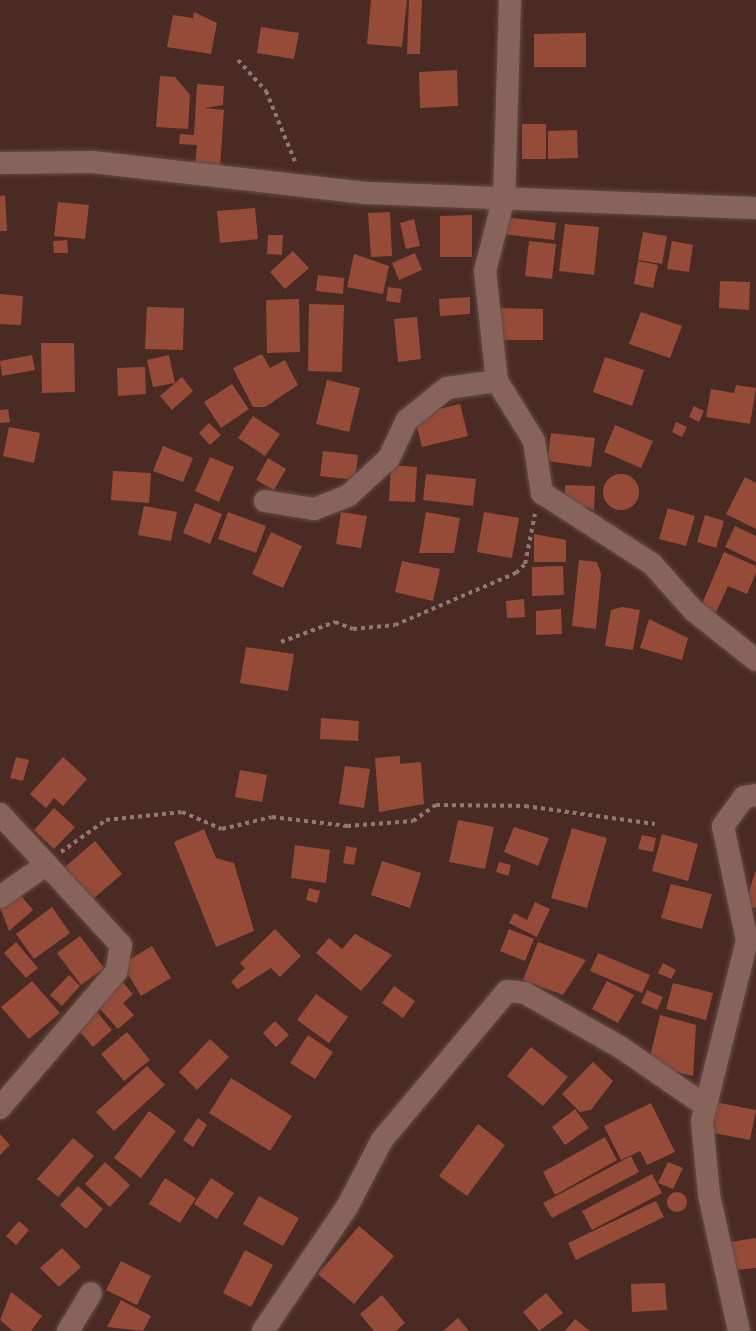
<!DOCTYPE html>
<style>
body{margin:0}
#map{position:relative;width:756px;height:1331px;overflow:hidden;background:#492b23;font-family:"Nunito Sans",sans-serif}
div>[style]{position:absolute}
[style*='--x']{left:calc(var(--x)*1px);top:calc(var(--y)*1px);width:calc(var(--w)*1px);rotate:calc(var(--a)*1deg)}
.building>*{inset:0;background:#964b38}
.round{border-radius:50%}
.path>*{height:4px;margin-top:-2px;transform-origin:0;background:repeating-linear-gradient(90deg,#917872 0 4px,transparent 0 8px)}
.roads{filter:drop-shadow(0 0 2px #644b44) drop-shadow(0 0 2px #644b44)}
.minor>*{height:22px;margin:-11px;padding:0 11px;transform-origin:11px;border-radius:11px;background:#87645b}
span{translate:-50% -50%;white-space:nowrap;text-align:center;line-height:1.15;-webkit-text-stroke:6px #3e2119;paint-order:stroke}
</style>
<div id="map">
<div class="building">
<div style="clip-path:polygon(371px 0,407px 0,402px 47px,367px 44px)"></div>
<div style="clip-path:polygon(409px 0,422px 0,420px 54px,407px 54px)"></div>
<div style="clip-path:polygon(194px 12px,217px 23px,211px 54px,167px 47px,173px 15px,193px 18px)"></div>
<div style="clip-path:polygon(261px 27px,299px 33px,294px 59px,257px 53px)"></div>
<div style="clip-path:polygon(586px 33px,586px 67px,534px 67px,534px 34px)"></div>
<div style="clip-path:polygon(457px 70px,458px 106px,420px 108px,419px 72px)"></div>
<div style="clip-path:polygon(160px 76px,175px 77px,190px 95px,188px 129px,156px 127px)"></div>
<div style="clip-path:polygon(197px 84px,224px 86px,223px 105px,204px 108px,224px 110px,220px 167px,195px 165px,197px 145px,179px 144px,180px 134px,194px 135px)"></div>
<div style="clip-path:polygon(522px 124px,546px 124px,546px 159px,522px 159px)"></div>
<div style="clip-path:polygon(577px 130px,578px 158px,548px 159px,548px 131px)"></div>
<div style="clip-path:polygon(5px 195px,7px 231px,0 231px,0 196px)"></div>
<div style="clip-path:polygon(58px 202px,89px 205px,85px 239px,54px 236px)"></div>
<div style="clip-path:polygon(255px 208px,258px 239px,220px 243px,217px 211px)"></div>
<div style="clip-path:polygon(390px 212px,392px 256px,371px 257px,368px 213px)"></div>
<div style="clip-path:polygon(472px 215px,472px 257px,440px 257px,440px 216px)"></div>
<div style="clip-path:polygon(504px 217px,556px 223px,554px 240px,502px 234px)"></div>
<div style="clip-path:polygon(414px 219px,420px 246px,406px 249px,400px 223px)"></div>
<div style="clip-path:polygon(565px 224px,599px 227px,594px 275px,559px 271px)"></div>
<div style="clip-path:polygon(643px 232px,667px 236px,662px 264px,638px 260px)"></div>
<div style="clip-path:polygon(268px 235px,283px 235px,282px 255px,267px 254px)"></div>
<div style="clip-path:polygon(67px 240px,68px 253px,54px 253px,53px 241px)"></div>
<div style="clip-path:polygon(529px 241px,556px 244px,552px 279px,525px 276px)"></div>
<div style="clip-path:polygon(672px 241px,693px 245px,689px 272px,667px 269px)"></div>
<div style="clip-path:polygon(293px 251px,309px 268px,285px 289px,270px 272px)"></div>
<div style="clip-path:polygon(415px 253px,422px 270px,399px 280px,392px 263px)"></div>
<div style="clip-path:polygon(354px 254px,389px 266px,383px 294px,347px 287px)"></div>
<div style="clip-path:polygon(638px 261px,658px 265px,653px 288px,634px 284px)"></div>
<div style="clip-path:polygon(318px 275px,344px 278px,343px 294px,316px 291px)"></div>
<div style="clip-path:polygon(720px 281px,750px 282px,749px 310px,719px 308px)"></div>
<div style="clip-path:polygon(388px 287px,402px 289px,400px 303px,386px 301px)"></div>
<div style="clip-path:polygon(0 294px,23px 296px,21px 325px,0 324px)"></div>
<div style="clip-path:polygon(470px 297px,470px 314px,440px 316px,439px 299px)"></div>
<div style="clip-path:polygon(299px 299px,300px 352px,267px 353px,266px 300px)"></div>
<div style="clip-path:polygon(309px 304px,344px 305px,342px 372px,308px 371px)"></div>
<div style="clip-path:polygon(147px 307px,184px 308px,183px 350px,145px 349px)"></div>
<div style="clip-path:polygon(496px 308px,543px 309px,543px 340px,495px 340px)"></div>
<div style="clip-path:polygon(641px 312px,682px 326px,670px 358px,629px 344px)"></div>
<div style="clip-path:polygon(417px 317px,421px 359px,398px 362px,394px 319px)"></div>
<div style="clip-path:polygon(41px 343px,74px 343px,75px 392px,42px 393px)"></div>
<div style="clip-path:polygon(262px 354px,270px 368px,285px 360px,298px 385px,265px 407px,253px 407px,233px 368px)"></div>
<div style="clip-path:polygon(32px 355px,35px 370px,2px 376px,0 361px)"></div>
<div style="clip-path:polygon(169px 355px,175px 383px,153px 387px,147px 360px)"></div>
<div style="clip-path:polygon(605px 357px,644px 370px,632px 406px,593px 392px)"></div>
<div style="clip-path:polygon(145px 367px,146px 394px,118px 396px,117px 368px)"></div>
<div style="clip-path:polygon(182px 377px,193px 391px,172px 410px,160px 396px)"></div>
<div style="clip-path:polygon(327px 380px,360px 388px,349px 432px,316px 424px)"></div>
<div style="clip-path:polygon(232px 384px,249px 409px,221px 428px,204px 402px)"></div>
<div style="clip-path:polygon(736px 385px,756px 388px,750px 424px,706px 417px,711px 389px,734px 393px)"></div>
<div style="clip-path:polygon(460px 404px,468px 436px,422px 447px,414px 415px)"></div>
<div style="clip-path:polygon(694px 406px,704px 411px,699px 422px,689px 417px)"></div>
<div style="clip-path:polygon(8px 409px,10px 422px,0 423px,0 410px)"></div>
<div style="clip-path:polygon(253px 416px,280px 434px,265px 456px,238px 438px)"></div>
<div style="clip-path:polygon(676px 422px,687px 427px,682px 437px,672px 432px)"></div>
<div style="clip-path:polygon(209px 423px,221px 435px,210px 445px,199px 433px)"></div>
<div style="clip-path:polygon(615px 425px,653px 441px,641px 468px,604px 452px)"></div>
<div style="clip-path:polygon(9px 427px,40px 433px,34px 463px,3px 456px)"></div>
<div style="clip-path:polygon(551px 433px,595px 438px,591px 467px,547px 461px)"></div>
<div style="clip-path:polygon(163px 446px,193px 458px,183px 482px,153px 471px)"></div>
<div style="clip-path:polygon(323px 451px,358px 455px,355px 480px,320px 476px)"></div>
<div style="clip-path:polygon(210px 457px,234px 467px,219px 502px,195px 491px)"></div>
<div style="clip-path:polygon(268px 458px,286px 469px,274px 490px,256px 480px)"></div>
<div style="clip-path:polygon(391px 465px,417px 467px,415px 502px,389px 501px)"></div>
<div style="clip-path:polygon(113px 471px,151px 473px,149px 503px,111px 500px)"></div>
<div style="clip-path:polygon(426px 474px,476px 479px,473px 506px,423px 500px)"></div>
<div class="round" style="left:603px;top:474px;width:36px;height:36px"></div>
<div style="clip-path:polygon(745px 477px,756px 483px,756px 529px,726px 514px)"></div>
<div style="clip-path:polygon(565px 485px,595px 486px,594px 510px,565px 500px)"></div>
<div style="clip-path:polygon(195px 503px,222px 514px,210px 544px,183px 533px)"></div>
<div style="clip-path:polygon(144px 506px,177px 512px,171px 541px,138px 535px)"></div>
<div style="clip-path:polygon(668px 508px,695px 516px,686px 546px,659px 539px)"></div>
<div style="clip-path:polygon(228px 512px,266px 526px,256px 553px,218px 539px)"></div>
<div style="clip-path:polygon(341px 512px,367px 516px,361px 548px,336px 544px)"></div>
<div style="clip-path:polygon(426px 512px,460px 518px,454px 553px,419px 553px)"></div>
<div style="clip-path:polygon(484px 512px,519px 518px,512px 558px,477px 552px)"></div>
<div style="clip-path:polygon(705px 515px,724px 521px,716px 548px,697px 542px)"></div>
<div style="clip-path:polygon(735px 526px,756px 536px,756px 562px,725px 547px)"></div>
<div style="clip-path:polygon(271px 532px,302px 546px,283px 588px,252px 574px)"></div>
<div style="clip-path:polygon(534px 534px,566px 540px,566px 562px,534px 562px)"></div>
<div style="clip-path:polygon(724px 552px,756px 566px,756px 573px,747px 594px,728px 586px,714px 617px,699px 611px)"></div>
<div style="clip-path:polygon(579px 560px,597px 562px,601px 574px,596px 629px,572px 626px)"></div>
<div style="clip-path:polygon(402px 561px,440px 569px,433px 601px,395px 592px)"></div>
<div style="clip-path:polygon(563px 566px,564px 595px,532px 596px,532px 567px)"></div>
<div style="clip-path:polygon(524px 599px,525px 617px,507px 618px,506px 601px)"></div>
<div style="clip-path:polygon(622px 607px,640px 610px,633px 650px,605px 646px,611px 610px)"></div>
<div style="clip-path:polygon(561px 609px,562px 634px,536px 635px,536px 611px)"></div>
<div style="clip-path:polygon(649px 619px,688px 638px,682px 660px,640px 648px)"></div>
<div style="clip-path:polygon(246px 647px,294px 654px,288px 691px,240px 683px)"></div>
<div style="clip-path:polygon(321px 718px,359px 721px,358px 741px,320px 739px)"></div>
<div style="clip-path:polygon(400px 756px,400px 764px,421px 762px,424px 804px,379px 812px,375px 758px)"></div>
<div style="clip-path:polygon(16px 757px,29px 760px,23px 781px,10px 778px)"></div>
<div style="clip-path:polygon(63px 757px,87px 779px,63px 806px,54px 798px,46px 808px,30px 794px)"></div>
<div style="clip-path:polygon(345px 766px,370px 769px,364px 808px,339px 804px)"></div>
<div style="clip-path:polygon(240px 770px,267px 775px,262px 802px,235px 797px)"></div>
<div style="clip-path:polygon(54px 808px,75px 827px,54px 849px,34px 830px)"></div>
<div style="clip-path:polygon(458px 820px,494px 827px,485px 869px,449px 862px)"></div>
<div style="clip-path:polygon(514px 827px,549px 838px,538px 866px,504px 852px)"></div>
<div style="clip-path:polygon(572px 828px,607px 838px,587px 908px,551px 898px)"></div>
<div style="clip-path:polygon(204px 829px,216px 858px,234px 863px,254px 931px,216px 947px,174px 842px)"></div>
<div style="clip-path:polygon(662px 834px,698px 844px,688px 881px,652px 871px)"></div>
<div style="clip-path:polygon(642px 835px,656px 838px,653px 852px,638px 849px)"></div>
<div style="clip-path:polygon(95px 841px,122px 874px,93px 899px,65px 867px)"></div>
<div style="clip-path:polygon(295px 845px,330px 850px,326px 883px,291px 878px)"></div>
<div style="clip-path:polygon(346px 846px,357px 848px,354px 865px,343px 863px)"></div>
<div style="clip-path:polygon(382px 861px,421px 873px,410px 908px,371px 895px)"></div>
<div style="clip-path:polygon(499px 862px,511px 865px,508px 876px,496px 872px)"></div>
<div style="clip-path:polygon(755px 872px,756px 872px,756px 908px,745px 905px)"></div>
<div style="clip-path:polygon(671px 884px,712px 894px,702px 929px,661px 918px)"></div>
<div style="clip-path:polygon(309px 888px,320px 891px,317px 903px,306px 900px)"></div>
<div style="clip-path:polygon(18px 892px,33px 910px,9px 931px,0 907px)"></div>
<div style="clip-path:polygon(535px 902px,550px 909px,537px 937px,509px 923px,514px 913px,527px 920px)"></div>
<div style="clip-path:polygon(52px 907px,70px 933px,34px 959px,16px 934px)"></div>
<div style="clip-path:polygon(275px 929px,301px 956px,280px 977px,271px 968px,238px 989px,231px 982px,245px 968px,240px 963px)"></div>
<div style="clip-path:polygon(509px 929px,534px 939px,525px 961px,500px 951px)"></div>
<div style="clip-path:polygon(355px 934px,392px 955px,361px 991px,316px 953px,329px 938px,342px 949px)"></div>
<div style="clip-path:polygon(80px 936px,104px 968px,81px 985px,57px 953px)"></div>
<div style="clip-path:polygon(16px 942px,38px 968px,26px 978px,4px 953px)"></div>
<div style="clip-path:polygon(538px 942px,586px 960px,563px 995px,523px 980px)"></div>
<div style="clip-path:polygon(152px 946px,171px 978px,141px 996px,122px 964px)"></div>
<div style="clip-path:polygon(598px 953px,650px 975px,642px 993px,590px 971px)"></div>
<div style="clip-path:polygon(663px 963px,676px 970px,671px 979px,658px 973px)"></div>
<div style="clip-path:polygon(69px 975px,80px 986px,62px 1006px,50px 995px)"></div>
<div style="clip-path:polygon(119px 978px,133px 994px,123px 1003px,134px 1015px,118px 1029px,93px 1001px)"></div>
<div style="clip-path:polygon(32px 981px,60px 1013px,29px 1039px,1px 1007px)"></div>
<div style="clip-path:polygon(607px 981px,634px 995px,618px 1023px,592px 1009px)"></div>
<div style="clip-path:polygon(673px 983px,713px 993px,706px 1020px,666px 1009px)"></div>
<div style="clip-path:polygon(394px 986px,415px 1001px,403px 1018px,382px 1003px)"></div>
<div style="clip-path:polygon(647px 990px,663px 997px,657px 1010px,641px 1003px)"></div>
<div style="clip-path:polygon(316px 994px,348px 1017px,329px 1043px,297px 1020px)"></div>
<div style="clip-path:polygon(96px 1011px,112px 1030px,93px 1047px,76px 1027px)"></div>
<div style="clip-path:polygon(660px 1015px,696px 1025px,693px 1076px,648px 1065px)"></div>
<div style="clip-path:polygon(275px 1021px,289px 1035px,276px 1047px,263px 1033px)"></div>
<div style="clip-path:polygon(127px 1032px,150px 1060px,124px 1081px,101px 1054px)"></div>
<div style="clip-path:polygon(308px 1035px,333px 1052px,315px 1079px,290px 1063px)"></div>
<div style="clip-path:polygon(210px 1039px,229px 1057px,197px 1090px,179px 1072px)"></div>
<div style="clip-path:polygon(531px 1047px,568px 1077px,543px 1106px,507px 1076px)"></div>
<div style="clip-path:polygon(593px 1062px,613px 1081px,591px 1110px,580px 1112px,562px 1094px)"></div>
<div style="clip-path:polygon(147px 1066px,165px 1085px,114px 1131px,96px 1112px)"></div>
<div style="clip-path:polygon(231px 1078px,292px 1116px,270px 1151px,209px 1113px)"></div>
<div style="clip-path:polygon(715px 1102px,756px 1110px,750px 1140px,709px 1132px)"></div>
<div style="clip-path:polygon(651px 1103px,675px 1152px,647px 1165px,640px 1151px,621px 1160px,604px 1126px)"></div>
<div style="clip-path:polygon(575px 1109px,589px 1128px,565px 1145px,552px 1127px)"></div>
<div style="clip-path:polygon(149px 1111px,176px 1131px,141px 1178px,114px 1158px)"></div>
<div style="clip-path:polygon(198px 1118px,207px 1125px,193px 1147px,183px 1140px)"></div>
<div style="clip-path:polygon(478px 1124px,505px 1145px,467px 1196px,439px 1176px)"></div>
<div style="clip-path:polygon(0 1134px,10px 1145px,0 1155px)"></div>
<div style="clip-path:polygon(605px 1137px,617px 1160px,555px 1195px,543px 1172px)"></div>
<div style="clip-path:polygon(73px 1138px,94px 1156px,58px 1197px,37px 1179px)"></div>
<div style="clip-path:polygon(631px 1156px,639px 1172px,552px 1218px,543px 1203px)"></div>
<div style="clip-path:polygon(105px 1162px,130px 1185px,110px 1207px,85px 1184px)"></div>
<div style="clip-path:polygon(668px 1162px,683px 1168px,673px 1189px,658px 1183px)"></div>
<div style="clip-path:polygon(652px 1174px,662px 1193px,592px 1230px,582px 1211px)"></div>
<div style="clip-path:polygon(165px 1178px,196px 1198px,180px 1223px,149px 1204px)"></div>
<div style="clip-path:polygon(211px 1178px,234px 1193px,217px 1219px,194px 1204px)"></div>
<div style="clip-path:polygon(78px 1186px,103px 1209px,86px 1229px,60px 1205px)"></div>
<div class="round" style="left:667px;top:1192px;width:20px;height:20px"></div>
<div style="clip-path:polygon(259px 1196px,299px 1218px,283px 1246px,243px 1224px)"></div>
<div style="clip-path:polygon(656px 1201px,664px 1217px,576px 1260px,568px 1243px)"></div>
<div style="clip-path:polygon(19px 1221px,29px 1230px,16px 1245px,6px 1236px)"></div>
<div style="clip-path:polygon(359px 1226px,394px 1256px,354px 1304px,318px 1274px)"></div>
<div style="clip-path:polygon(756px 1238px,756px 1268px,734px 1270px,730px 1242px)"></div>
<div style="clip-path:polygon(62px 1248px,81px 1267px,59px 1287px,40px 1268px)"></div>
<div style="clip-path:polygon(245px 1250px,273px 1265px,251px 1307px,223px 1293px)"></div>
<div style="clip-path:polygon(121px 1261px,151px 1276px,137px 1305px,106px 1290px)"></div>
<div style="clip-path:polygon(665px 1283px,667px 1310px,632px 1312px,631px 1284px)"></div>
<div style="clip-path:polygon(11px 1292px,42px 1316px,31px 1331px,13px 1331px,0 1320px)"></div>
<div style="clip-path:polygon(546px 1293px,563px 1313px,539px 1331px,523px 1312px)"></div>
<div style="clip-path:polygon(382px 1295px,405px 1323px,396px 1331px,374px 1331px,360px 1314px)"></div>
<div style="clip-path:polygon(121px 1300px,151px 1316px,143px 1331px,107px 1327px)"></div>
<div style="clip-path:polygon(458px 1318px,469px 1331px,443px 1331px)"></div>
<div style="clip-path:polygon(575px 1319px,590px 1331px,565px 1331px)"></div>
</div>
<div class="path">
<div style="--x:238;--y:60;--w:42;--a:47.9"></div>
<div style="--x:266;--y:91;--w:79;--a:67.7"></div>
<div style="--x:281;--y:642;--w:58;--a:-20.3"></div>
<div style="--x:335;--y:622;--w:19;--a:21"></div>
<div style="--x:353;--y:629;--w:42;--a:-5.4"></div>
<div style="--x:395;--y:625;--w:132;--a:-23.3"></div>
<div style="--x:516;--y:573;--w:13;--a:-45"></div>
<div style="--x:525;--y:564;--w:51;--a:-78.7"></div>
<div style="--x:61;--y:852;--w:55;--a:-35.4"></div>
<div style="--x:106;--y:820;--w:76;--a:-6"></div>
<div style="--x:182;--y:812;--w:43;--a:23"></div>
<div style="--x:222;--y:829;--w:51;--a:-13.5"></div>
<div style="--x:272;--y:817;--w:76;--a:6.8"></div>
<div style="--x:347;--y:826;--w:66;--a:-4.3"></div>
<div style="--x:413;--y:821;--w:28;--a:-35"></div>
<div style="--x:436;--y:805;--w:89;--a:0.6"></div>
<div style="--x:525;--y:806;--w:131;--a:7.9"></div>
</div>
<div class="roads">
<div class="minor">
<div style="--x:510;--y:0;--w:197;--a:91.7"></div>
<div style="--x:504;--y:197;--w:76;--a:104.4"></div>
<div style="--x:485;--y:271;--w:111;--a:83.8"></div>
<div style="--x:497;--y:381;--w:70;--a:58.3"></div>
<div style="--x:534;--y:441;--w:53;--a:81.3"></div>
<div style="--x:542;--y:493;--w:131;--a:32.8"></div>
<div style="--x:652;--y:564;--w:63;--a:48.2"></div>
<div style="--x:694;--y:611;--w:79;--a:38.3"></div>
<div style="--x:0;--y:163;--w:93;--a:-0.6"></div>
<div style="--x:93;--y:162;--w:274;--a:6.5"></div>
<div style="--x:365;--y:193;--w:391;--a:2.2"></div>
<div style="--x:265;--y:501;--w:50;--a:9.3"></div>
<div style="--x:314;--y:509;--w:36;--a:-21"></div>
<div style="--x:348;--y:496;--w:56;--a:-42.8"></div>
<div style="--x:389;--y:458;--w:42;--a:-64.7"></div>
<div style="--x:407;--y:420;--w:51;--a:-38.7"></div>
<div style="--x:447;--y:388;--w:50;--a:-8"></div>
<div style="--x:0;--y:814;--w:178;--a:47.3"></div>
<div style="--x:121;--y:945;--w:27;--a:100"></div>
<div style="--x:116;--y:972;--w:179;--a:130.5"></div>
<div style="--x:0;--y:897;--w:57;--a:-35.1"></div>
<div style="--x:68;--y:1331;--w:44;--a:-58.8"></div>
<div style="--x:263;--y:1331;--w:150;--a:-55.9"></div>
<div style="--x:347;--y:1207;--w:76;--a:-62.4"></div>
<div style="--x:382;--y:1140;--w:194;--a:-50"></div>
<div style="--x:507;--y:991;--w:18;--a:6"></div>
<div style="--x:525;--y:993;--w:109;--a:29.6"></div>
<div style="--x:620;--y:1047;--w:101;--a:34.5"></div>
<div style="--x:739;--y:1331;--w:140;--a:-102.4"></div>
<div style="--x:709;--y:1194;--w:73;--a:-95.5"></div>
<div style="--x:702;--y:1121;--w:187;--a:-76"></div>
<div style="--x:747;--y:940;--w:116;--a:-101.9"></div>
<div style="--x:723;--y:826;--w:36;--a:-54"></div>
<div style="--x:744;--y:797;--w:12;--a:-9"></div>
</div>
</div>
</div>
